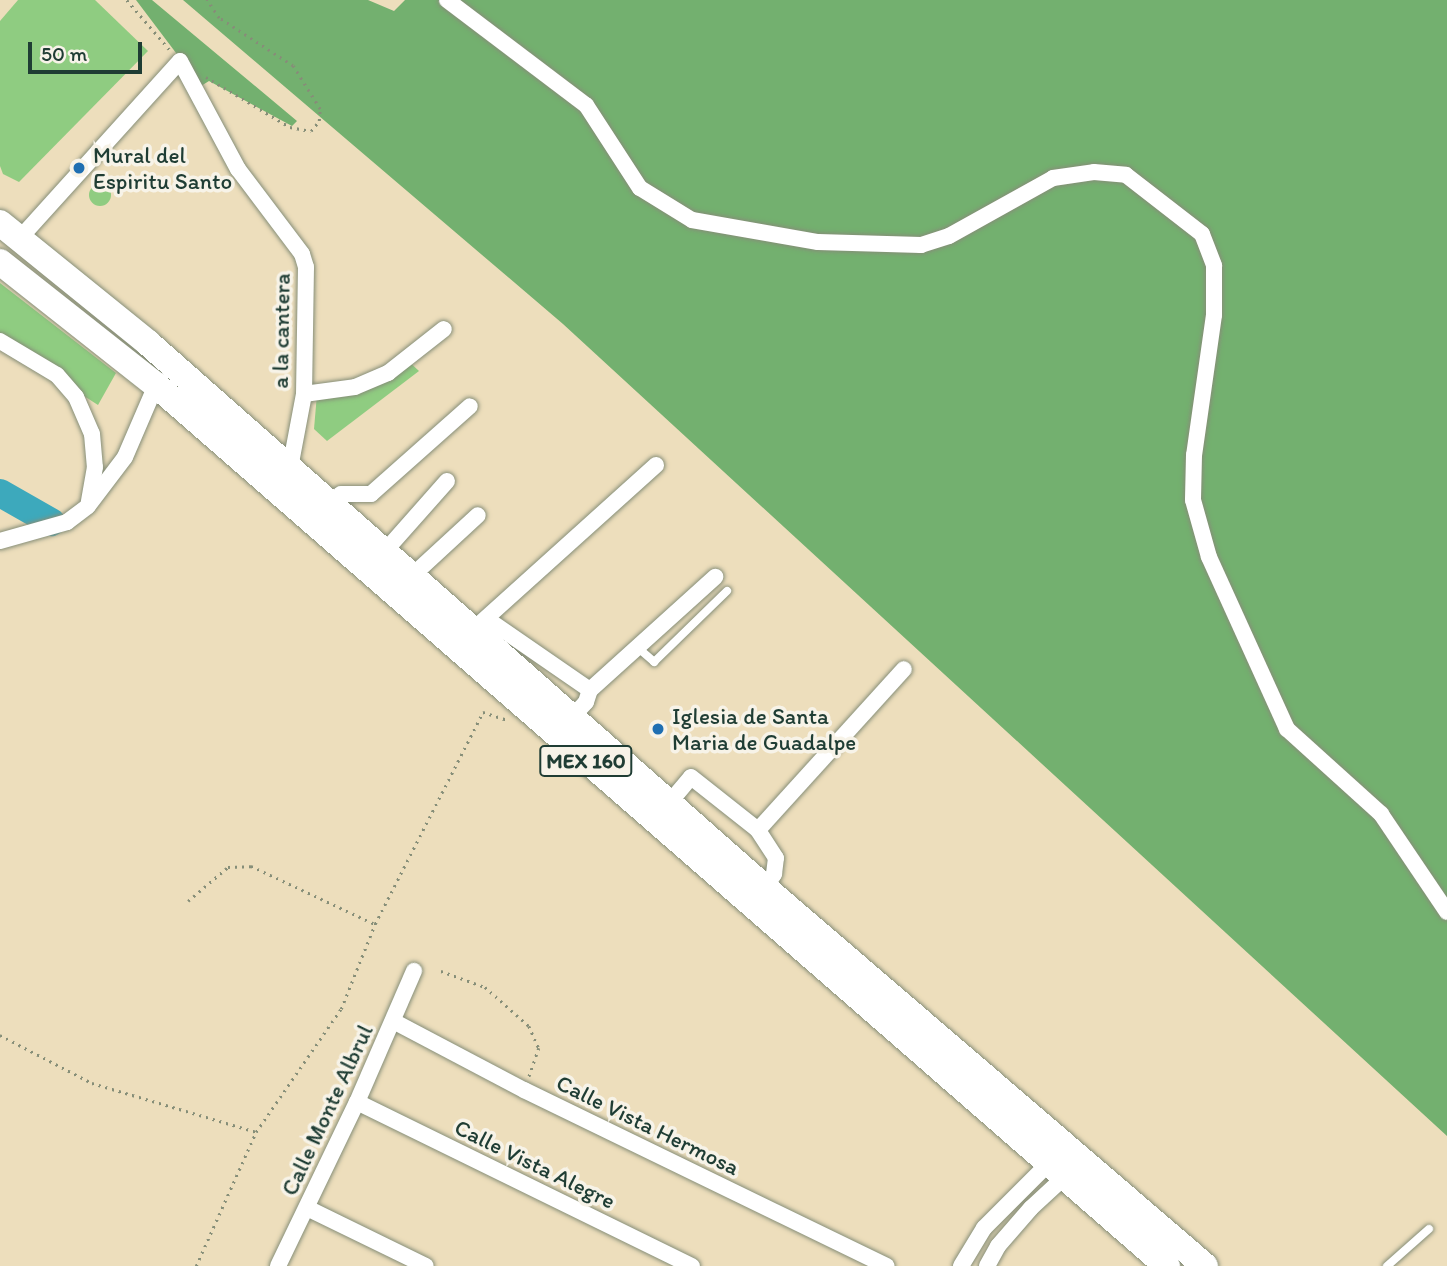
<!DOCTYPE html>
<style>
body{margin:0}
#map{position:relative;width:1447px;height:1266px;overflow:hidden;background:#eddebc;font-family:Itim,sans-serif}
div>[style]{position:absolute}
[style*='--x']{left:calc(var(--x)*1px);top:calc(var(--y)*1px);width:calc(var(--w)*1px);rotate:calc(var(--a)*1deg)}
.green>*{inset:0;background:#8fcc81}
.round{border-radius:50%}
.forest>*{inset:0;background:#73b06f}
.river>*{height:28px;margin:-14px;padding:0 14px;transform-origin:14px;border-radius:14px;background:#3da9bc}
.path>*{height:2.5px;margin-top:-1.25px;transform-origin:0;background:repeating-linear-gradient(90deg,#868e78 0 2px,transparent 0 7px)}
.roads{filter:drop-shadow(0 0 2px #868e78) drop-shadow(0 0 2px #868e78)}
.lane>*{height:8px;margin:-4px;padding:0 4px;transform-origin:4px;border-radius:4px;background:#fff}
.street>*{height:16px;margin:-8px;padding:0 8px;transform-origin:8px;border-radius:8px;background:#fff}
.primary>*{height:26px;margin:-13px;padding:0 13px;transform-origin:13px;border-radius:13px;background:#fff}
.dots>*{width:19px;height:19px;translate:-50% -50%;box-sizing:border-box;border:4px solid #f7f3e8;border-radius:50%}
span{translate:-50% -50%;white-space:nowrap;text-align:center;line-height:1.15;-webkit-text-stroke:7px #f7f3e8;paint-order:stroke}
.shield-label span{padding:2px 5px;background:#f7f3e8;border:2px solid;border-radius:5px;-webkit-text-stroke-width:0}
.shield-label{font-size:21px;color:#1f3d34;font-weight:700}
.poi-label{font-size:23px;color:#1f3d34}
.left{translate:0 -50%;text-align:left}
.street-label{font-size:23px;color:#1f3d34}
.scale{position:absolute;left:28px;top:42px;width:114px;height:32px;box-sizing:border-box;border:4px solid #1f3d34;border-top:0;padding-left:9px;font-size:21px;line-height:24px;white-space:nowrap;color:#1f3d34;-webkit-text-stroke:5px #f7f3e8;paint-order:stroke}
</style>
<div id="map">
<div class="green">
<div style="clip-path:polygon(18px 0,95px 0,148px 51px,19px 182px,3px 174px,0 166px,0 21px)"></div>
<div class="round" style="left:89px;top:184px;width:22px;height:22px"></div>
<div style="clip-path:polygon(0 283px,116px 373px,98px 405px,0 342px)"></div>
<div style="clip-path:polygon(407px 360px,419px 371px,327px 441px,314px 429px,317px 394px)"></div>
</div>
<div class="forest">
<div style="clip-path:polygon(136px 0,152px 0,297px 121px,292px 126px,209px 81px,201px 86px)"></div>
<div style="clip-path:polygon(183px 0,368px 0,394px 11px,405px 0,1447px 0,1447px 1136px,563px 324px)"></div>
</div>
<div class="river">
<div style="--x:0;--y:493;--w:59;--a:29.6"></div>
</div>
<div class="path">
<div style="--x:127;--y:0;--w:66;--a:49.3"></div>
<div style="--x:206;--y:77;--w:98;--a:30.8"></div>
<div style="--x:290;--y:127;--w:21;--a:11"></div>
<div style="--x:311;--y:131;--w:13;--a:-51"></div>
<div style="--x:319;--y:121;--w:12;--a:-85"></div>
<div style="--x:320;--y:109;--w:51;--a:-122.1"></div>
<div style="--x:293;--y:66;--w:88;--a:-147"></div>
<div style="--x:219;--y:18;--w:22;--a:-124"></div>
<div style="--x:188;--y:901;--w:52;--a:-40.4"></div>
<div style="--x:228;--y:867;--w:23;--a:-2"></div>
<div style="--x:251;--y:866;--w:137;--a:25.1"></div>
<div style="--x:441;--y:971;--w:47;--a:20"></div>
<div style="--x:485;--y:987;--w:59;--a:41.6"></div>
<div style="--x:529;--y:1026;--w:24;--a:66"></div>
<div style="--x:539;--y:1048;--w:31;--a:109"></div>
<div style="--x:0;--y:1035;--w:104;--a:27.6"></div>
<div style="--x:92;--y:1083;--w:171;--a:16.6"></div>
<div style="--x:196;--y:1266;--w:147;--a:-65.9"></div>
<div style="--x:256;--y:1132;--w:150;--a:-55.4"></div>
<div style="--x:341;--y:1009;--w:92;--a:-68.2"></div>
<div style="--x:375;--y:924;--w:238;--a:-63"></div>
<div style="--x:483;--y:712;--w:25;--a:18"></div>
</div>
<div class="roads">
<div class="lane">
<div style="--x:637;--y:647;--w:23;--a:41"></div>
<div style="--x:654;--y:662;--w:102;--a:-44.2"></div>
<div style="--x:1387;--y:1266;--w:56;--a:-41.4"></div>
</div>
<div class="street">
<div style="--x:447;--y:0;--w:174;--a:37.1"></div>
<div style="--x:586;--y:105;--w:99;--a:57"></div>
<div style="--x:640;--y:188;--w:61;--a:31.6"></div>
<div style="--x:692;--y:220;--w:128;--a:9.9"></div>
<div style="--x:818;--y:242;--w:103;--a:1.7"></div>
<div style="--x:921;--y:245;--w:29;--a:-18"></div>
<div style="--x:949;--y:236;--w:119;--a:-29.1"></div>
<div style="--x:1053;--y:178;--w:41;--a:-8.3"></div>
<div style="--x:1094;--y:172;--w:32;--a:5"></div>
<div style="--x:1126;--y:175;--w:96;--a:37.8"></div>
<div style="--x:1202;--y:234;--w:34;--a:69"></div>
<div style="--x:1214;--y:266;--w:49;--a:90"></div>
<div style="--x:1214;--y:315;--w:141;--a:98.1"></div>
<div style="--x:1194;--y:455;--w:45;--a:91.3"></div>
<div style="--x:1193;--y:500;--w:59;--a:74.3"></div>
<div style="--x:1209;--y:557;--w:189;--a:65.6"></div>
<div style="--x:1287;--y:729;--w:127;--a:42.1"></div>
<div style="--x:1381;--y:814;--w:118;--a:56"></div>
<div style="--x:21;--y:237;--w:237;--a:-47.9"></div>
<div style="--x:180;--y:61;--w:123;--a:61.8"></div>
<div style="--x:238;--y:169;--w:106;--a:53"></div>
<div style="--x:302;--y:254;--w:14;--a:73"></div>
<div style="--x:306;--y:267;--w:127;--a:90.9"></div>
<div style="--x:304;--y:394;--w:75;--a:100.7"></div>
<div style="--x:0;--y:341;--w:66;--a:30.8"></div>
<div style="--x:57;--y:375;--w:29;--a:49"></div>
<div style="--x:76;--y:397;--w:40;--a:66.6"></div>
<div style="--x:92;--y:434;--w:33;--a:85"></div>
<div style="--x:95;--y:467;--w:36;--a:100"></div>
<div style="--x:304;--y:394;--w:51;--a:-7.8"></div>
<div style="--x:355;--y:387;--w:36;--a:-23"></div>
<div style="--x:388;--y:373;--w:71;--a:-38.2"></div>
<div style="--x:324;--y:510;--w:23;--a:-43"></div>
<div style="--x:341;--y:494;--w:30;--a:0"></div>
<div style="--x:371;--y:494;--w:132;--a:-41.6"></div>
<div style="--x:0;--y:541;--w:70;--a:-15.8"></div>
<div style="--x:67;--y:522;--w:26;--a:-37"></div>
<div style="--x:88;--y:506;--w:61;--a:-52.9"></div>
<div style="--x:125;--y:457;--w:78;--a:-66.7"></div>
<div style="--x:386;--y:550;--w:92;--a:-48.5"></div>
<div style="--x:413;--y:575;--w:88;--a:-42.7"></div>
<div style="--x:487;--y:619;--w:125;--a:34.6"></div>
<div style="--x:474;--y:629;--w:245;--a:-42"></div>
<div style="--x:573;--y:716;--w:19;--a:-47"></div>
<div style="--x:586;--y:702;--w:13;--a:-72"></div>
<div style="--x:590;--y:690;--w:169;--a:-42.1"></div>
<div style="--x:665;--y:808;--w:40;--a:-50"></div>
<div style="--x:691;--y:777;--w:85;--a:38.3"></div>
<div style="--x:765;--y:888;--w:17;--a:-57"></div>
<div style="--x:774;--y:874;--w:16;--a:-83"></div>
<div style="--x:776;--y:858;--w:33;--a:-123"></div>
<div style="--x:758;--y:830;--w:217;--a:-47.8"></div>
<div style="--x:393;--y:1021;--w:148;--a:27.8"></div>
<div style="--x:524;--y:1090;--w:403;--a:25.9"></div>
<div style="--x:357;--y:1102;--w:373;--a:26.1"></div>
<div style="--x:307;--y:1208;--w:132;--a:26"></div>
<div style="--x:278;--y:1266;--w:182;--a:-64.3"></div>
<div style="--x:357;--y:1102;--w:143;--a:-66.5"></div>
<div style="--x:961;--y:1266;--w:44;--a:-58.8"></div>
<div style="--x:984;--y:1228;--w:99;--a:-45"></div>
<div style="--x:987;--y:1266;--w:23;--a:-61"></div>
<div style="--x:998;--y:1246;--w:50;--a:-49"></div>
<div style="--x:1031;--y:1208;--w:54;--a:-42.8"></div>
</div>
<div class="primary">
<div style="--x:0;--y:223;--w:191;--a:39"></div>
<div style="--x:148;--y:343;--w:823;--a:41.45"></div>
<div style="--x:765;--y:888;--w:580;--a:40.67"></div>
<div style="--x:0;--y:262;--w:199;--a:38.3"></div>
<div style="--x:156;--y:385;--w:1341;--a:41.07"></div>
</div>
</div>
<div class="dots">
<div style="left:79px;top:168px;background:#1f6fb2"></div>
<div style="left:658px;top:729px;background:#1f6fb2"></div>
</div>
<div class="shield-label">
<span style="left:586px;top:761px">MEX 160</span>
</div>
<div class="poi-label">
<span class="left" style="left:93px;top:168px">Mural del<br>Espiritu Santo</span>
<span class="left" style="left:672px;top:729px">Iglesia de Santa<br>Maria de Guadalpe</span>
</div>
<div class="street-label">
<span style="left:281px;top:331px;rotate:-89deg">a la cantera</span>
<span style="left:327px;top:1110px;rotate:-65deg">Calle Monte Albrul</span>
<span style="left:648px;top:1125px;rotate:26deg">Calle Vista Hermosa</span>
<span style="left:535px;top:1164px;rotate:26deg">Calle Vista Alegre</span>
</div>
<div class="scale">50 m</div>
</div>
